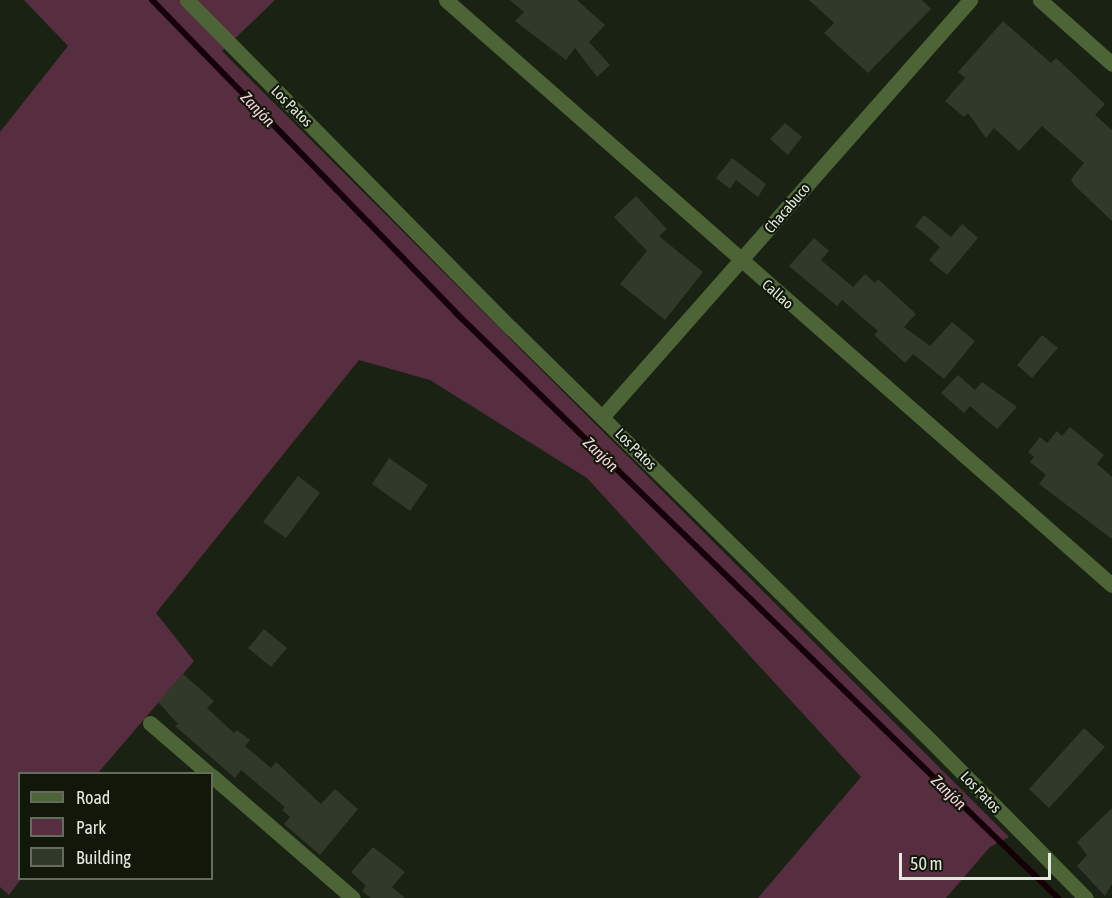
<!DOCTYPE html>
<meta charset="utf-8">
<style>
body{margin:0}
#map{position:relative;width:1112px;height:898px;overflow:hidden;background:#1a2213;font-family:"Asap Condensed",sans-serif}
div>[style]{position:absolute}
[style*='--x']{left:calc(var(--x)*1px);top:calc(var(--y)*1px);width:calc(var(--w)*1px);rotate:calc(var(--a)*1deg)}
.green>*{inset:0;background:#562e40}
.stream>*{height:6px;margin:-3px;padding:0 3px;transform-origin:3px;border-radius:3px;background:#150008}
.building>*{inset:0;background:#31392a}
.street>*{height:15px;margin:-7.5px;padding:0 7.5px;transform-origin:7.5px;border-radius:7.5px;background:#4d6437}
span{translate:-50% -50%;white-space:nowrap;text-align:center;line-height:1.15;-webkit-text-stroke:4.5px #11180a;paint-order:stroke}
.street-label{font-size:15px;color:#e3e9df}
.water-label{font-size:16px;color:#fbd0e1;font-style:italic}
.legend{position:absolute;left:18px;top:772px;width:195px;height:108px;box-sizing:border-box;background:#11180a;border:2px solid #656c5f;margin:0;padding:8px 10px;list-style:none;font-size:18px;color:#e3e9df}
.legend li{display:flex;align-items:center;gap:12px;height:30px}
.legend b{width:30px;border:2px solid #656c5f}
.scale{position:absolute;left:899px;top:853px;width:152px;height:27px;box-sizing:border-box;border:3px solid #e3e9df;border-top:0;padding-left:8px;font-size:18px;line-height:21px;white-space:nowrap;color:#e3e9df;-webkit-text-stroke:4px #11180a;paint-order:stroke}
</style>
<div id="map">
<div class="green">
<div style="clip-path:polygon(24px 0,275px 0,222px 51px,1009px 837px,990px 847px,946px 898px,758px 898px,861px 777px,587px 478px,430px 380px,359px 360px,156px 613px,194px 661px,98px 773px,20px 774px,21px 879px,9px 895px,0 887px,0 132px,68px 46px)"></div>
</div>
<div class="stream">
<div style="--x:152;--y:0;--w:435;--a:45.8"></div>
<div style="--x:455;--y:312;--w:841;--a:44.18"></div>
</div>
<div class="building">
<div style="clip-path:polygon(510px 0,577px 0,605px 25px,589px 42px,610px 65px,597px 77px,575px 48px,566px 60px,515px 21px,524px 12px)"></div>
<div style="clip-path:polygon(809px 0,922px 0,931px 9px,868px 73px,824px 33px,834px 23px)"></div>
<div style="clip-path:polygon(1003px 21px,1051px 63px,1056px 58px,1105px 104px,1095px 115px,1112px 130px,1112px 221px,1074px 185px,1071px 179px,1084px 163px,1042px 126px,1019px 151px,994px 128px,986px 138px,968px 113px,964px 117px,945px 101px,965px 78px,958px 72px)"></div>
<div style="clip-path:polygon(785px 123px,802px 137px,788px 155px,770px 139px)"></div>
<div style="clip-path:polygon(732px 158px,766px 184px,758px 197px,736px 180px,730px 189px,716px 178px)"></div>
<div style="clip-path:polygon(636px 196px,667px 229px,659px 236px,703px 272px,665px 320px,620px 284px,647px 251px,614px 217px)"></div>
<div style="clip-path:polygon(924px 215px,951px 237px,962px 224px,978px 238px,947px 275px,929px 260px,940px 247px,915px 226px)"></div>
<div style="clip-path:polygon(814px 238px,829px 251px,821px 260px,853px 287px,865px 274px,875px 283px,878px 279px,916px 314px,904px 327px,930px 346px,952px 322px,975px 341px,944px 379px,913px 354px,905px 363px,874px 335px,878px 331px,842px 300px,837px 306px,789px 266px)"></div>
<div style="clip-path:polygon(1042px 335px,1058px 348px,1032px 378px,1017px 365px)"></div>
<div style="clip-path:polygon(958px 375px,975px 390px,982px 382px,1017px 407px,997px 429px,970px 406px,964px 413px,941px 393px)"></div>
<div style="clip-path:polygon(1070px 427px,1104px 455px,1097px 464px,1112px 477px,1112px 539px,1039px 484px,1046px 475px,1030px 462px,1034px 457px,1028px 452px,1040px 437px,1047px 443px,1057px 431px,1062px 436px)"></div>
<div style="clip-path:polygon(389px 458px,428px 485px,410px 511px,372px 484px)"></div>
<div style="clip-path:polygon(298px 476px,320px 493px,286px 538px,263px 522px)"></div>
<div style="clip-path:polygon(264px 629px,287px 648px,271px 667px,248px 648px)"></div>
<div style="clip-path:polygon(183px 674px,214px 701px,207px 708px,234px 733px,237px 730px,250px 740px,245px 746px,271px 768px,276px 762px,321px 804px,335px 789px,358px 809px,320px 855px,284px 824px,290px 817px,282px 810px,285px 807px,241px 770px,235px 778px,175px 726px,178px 724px,158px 702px)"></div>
<div style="clip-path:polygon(1084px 728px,1105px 747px,1049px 808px,1029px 789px)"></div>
<div style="clip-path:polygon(1112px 808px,1112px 884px,1105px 896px,1077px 866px,1087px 855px,1077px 842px)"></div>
<div style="clip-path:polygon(373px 847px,405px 872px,392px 887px,405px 898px,371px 898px,362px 891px,366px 886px,351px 872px)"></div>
</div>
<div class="street">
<div style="--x:187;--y:0;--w:461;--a:45.4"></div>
<div style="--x:511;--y:328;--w:590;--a:44.52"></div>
<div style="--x:932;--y:742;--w:219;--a:45.4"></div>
<div style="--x:446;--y:0;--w:886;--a:41.3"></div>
<div style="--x:1040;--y:0;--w:96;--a:41.6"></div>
<div style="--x:603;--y:416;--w:555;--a:-48.58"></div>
<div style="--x:150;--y:723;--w:78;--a:40.8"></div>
<div style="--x:212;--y:776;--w:186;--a:40.9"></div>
</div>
<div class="street-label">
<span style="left:292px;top:106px;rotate:45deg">Los Patos</span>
<span style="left:787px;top:208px;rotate:-49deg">Chacabuco</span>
<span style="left:778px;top:294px;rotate:41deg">Callao</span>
<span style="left:636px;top:449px;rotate:45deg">Los Patos</span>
<span style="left:981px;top:792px;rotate:46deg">Los Patos</span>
</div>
<div class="water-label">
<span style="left:258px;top:109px;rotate:46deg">Zanjón</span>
<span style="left:601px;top:454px;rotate:44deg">Zanjón</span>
<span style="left:949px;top:792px;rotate:44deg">Zanjón</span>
</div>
<ul class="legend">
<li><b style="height:8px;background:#4d6437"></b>Road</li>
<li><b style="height:16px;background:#562e40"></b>Park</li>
<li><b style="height:16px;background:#31392a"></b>Building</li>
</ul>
<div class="scale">50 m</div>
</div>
